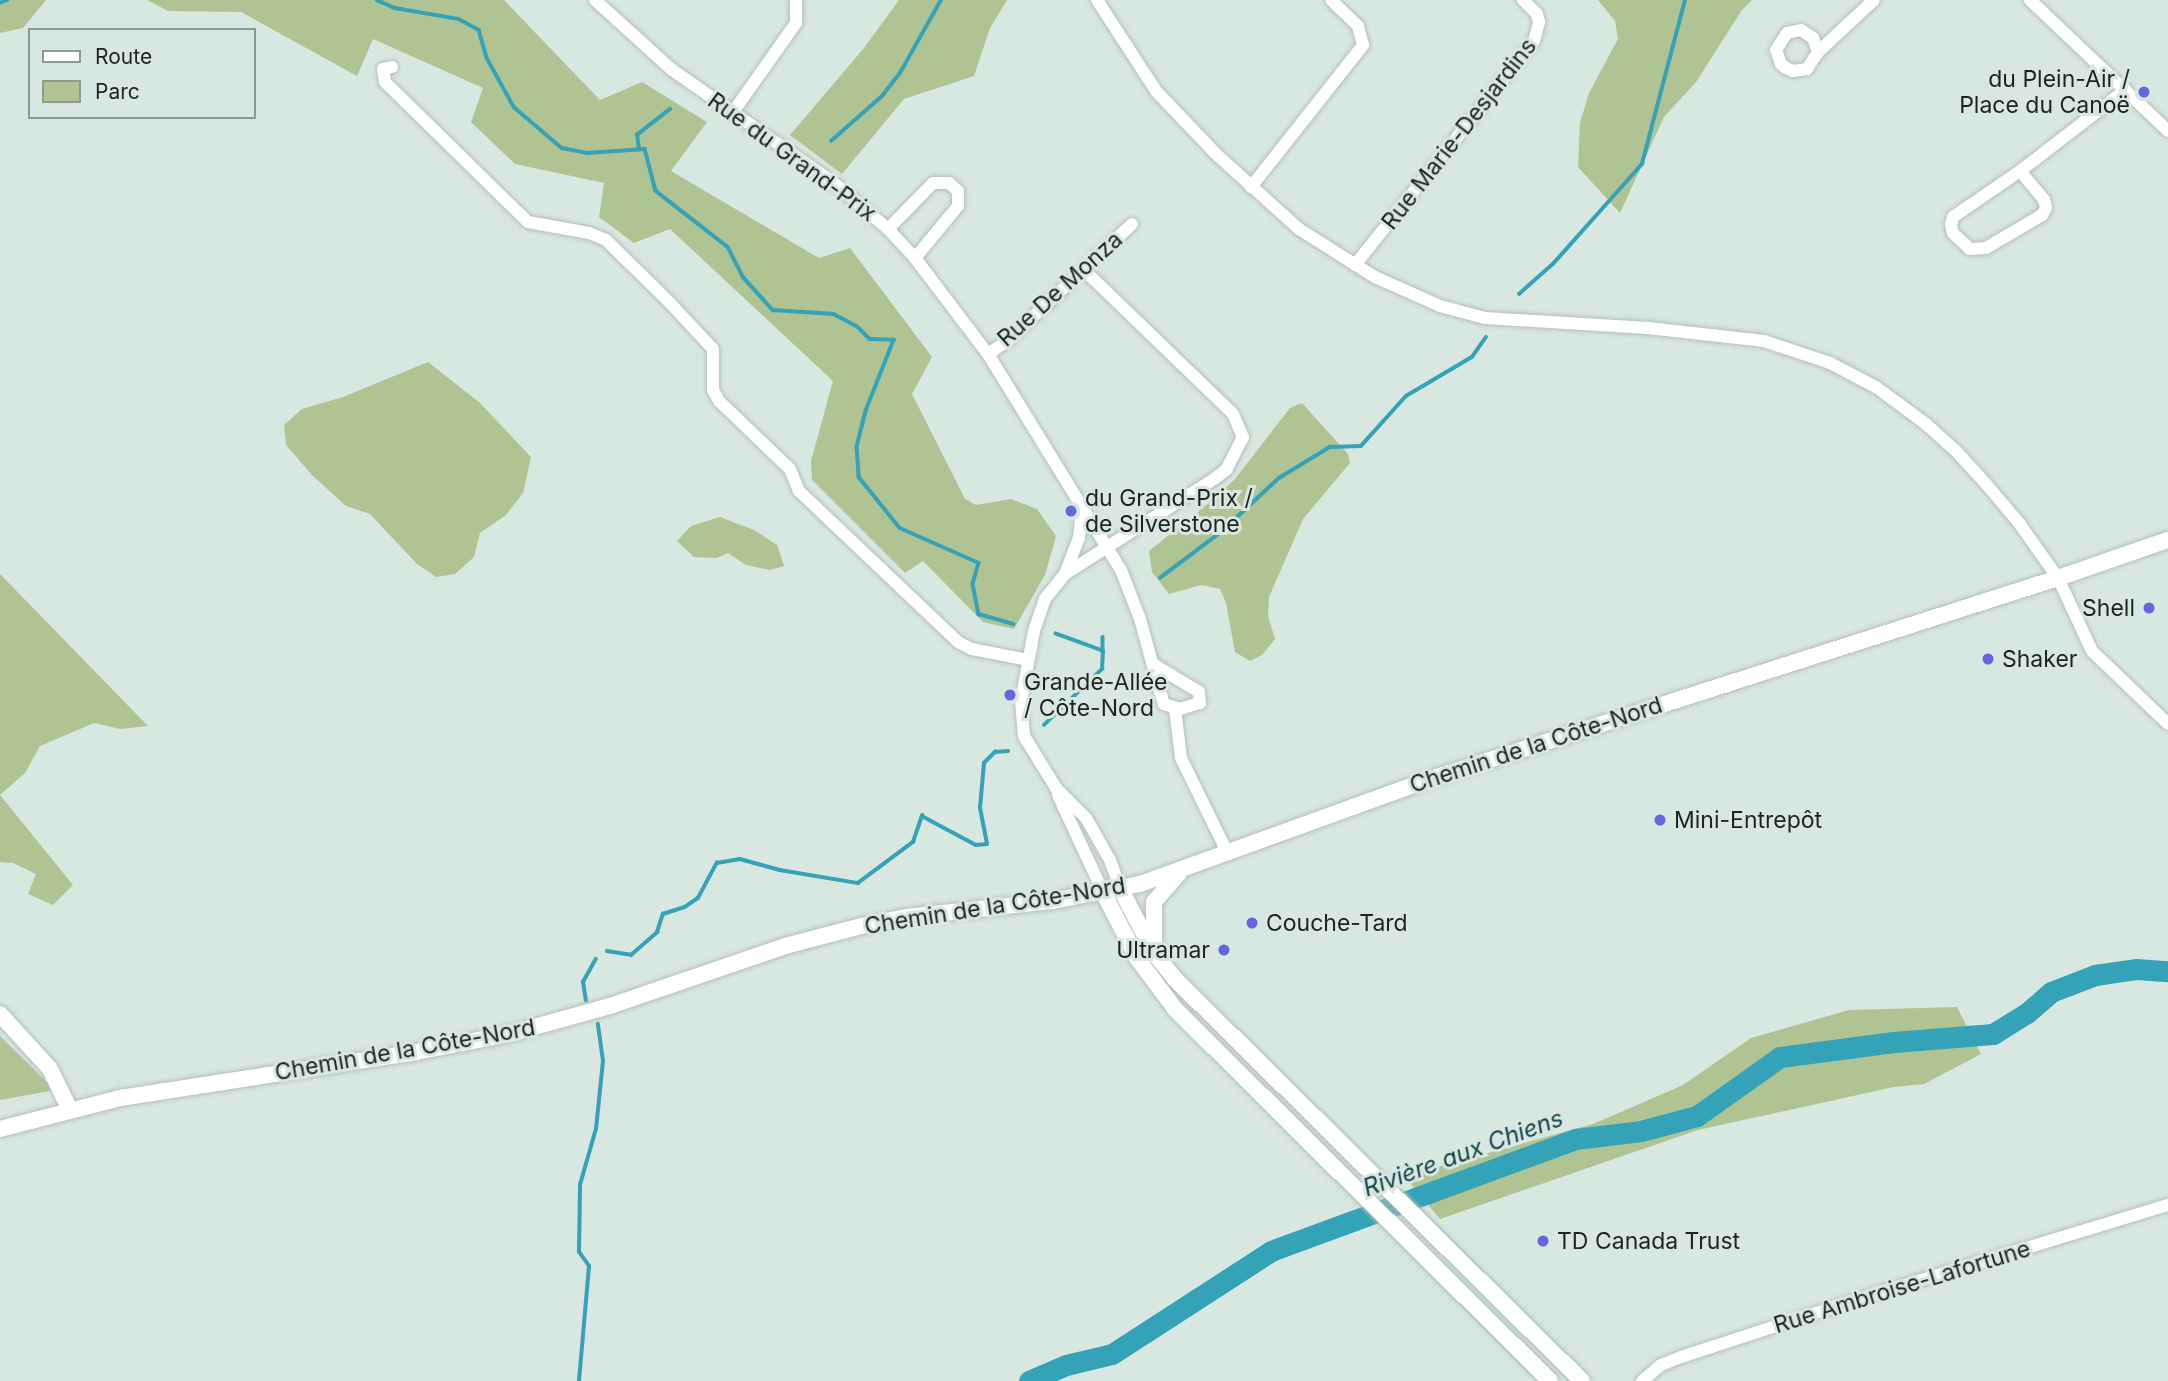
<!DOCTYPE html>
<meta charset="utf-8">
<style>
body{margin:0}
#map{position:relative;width:2168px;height:1381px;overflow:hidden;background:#d9e7e1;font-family:Inter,sans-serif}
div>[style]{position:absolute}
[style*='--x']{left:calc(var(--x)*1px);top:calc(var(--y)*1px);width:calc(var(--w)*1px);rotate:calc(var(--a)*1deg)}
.green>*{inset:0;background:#b0c393}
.stream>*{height:3.5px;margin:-1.75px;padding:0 1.75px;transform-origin:1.75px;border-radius:1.75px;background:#34a2b7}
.river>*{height:21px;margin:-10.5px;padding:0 10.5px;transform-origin:10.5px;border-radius:10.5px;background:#34a2b7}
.roads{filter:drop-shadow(0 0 2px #b3c0ba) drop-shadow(0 0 2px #b3c0ba)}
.minor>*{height:12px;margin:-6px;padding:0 6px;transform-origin:6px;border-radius:6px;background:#fff}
.tertiary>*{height:16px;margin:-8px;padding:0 8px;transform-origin:8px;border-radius:8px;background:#fff}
.dots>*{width:19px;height:19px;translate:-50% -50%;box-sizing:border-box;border:4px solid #d9e7e1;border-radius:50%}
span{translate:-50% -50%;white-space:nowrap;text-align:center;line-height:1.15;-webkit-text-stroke:6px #d9e7e1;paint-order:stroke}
.poi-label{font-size:23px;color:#1e2321}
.right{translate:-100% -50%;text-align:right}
.left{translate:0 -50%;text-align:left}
.street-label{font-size:23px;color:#1e2321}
.water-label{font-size:24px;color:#14444d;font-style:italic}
.legend{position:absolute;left:28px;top:28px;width:228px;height:91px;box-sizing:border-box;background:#d9e7e1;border:2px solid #8e9994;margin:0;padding:9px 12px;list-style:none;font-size:21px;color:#1e2321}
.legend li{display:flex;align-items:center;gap:14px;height:35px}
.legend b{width:35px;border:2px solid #8e9994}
</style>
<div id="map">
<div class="green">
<div style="clip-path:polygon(0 0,46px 0,23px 28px,0 33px)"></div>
<div style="clip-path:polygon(147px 0,504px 0,600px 100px,642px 82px,707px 122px,671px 171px,819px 258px,850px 248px,932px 357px,912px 394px,965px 499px,976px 505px,1011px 499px,1037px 509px,1056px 536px,1045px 575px,1014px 629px,983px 622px,923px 561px,905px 573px,812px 480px,811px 461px,833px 381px,670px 229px,634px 243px,599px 217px,604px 183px,515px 164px,471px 122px,483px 88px,373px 39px,357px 76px,241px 12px,168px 11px)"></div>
<div style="clip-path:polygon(899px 0,1007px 0,990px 28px,974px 76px,904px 99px,842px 174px,790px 135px,864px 48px)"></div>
<div style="clip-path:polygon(1598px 0,1752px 0,1742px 10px,1696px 82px,1664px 117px,1620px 213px,1578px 167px,1580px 123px,1589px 93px,1618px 39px,1615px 21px)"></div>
<div style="clip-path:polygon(428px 362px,480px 403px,531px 457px,523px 493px,506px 515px,480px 533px,474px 557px,455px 574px,436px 577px,417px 564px,370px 514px,346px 506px,312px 475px,286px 445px,284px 425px,302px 409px,343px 397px)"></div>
<div style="clip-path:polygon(1302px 403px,1348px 454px,1350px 463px,1303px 519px,1269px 597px,1268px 616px,1275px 639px,1262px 655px,1250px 661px,1235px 652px,1226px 603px,1220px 589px,1201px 585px,1169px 594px,1152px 572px,1149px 551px,1215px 498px,1235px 479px,1290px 408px)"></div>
<div style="clip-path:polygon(720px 517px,754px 530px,777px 545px,784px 566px,770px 570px,746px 565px,728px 553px,717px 558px,694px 557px,677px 541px,691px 526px)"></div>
<div style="clip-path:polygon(0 574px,148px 726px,120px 729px,94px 723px,40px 746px,25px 773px,0 795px,73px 885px,53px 905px,28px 894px,36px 874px,13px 863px,0 862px)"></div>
<div style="clip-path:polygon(1957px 1007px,1981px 1054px,1924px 1084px,1894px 1087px,1698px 1130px,1440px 1219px,1404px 1176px,1593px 1124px,1683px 1085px,1751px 1038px,1849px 1010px)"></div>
<div style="clip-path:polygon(0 1036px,55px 1090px,0 1100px)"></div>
</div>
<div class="stream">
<div style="--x:377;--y:0;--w:20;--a:24"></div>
<div style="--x:395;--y:8;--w:65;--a:9.8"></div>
<div style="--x:459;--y:19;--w:23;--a:29"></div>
<div style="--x:479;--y:30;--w:29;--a:74"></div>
<div style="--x:487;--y:58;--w:56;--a:61.1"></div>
<div style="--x:514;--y:107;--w:63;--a:40.5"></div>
<div style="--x:562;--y:148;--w:25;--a:11"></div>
<div style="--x:587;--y:153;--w:58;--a:-3.9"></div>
<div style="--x:645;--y:149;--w:43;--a:75.3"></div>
<div style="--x:656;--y:191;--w:91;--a:37.9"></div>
<div style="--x:728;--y:247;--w:34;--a:63"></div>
<div style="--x:743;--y:277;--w:45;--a:47.7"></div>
<div style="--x:773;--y:310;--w:61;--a:3.8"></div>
<div style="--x:834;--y:314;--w:26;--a:28"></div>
<div style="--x:857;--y:326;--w:18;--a:45"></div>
<div style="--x:870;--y:339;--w:24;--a:2"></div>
<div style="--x:894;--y:340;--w:76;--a:111.5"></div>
<div style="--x:866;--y:411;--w:36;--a:104"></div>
<div style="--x:857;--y:446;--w:31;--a:86"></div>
<div style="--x:859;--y:477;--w:65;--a:51.2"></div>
<div style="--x:900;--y:528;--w:86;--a:23.9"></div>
<div style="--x:979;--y:563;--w:22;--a:106"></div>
<div style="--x:973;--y:584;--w:31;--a:79"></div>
<div style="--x:979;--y:614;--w:36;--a:16"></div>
<div style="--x:0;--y:3;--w:8;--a:-23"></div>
<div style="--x:831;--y:141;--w:68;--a:-41.4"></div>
<div style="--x:882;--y:96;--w:29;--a:-52"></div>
<div style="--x:900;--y:73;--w:84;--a:-60.7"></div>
<div style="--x:639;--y:149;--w:14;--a:-98"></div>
<div style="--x:637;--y:135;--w:42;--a:-38.2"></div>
<div style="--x:1519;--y:294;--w:45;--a:-41.4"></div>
<div style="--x:1553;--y:264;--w:134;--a:-48.3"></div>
<div style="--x:1642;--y:164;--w:170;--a:-75.3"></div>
<div style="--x:1160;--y:578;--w:76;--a:-37"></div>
<div style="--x:1221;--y:532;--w:79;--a:-43"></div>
<div style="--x:1279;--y:478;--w:60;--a:-31.3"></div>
<div style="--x:1330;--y:447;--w:31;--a:-2"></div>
<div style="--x:1361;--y:446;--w:67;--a:-48"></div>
<div style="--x:1406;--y:396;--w:77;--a:-30.6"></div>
<div style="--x:1472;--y:357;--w:24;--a:-55"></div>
<div style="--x:1103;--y:637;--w:14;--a:90"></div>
<div style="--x:1044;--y:725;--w:81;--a:-44"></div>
<div style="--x:1102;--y:669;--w:18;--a:-87"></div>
<div style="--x:1103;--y:651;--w:50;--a:-160.1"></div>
<div style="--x:607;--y:951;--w:24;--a:9"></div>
<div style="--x:631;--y:955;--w:35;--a:-41"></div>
<div style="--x:657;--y:932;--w:19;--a:-72"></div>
<div style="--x:663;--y:914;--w:23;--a:-18"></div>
<div style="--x:685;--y:907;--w:16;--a:-35"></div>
<div style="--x:698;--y:898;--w:40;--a:-62"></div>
<div style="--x:717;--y:863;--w:23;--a:-10"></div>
<div style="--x:740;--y:859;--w:41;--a:15.4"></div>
<div style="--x:780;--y:870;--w:79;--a:9.5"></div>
<div style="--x:858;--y:883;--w:69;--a:-36.7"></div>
<div style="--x:913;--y:842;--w:28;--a:-71"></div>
<div style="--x:922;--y:816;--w:61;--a:28.2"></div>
<div style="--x:976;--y:845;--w:11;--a:-5"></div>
<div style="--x:987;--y:844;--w:37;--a:-101"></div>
<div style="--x:980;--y:808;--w:45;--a:-84.9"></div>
<div style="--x:984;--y:763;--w:16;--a:-45"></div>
<div style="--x:995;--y:752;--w:13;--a:-4"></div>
<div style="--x:586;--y:1001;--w:19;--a:-99"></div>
<div style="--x:583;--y:982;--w:26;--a:-61"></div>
<div style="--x:579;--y:1381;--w:115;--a:-85"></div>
<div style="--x:589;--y:1266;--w:17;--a:-126"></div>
<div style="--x:579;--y:1252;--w:67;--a:-89.1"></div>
<div style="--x:580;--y:1185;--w:58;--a:-74.1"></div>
<div style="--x:596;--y:1129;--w:68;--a:-84.1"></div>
<div style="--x:603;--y:1061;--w:37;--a:-98"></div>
</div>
<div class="river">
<div style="--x:1029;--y:1381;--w:40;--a:-23.4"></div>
<div style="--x:1066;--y:1365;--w:47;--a:-13.4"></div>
<div style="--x:1112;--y:1354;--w:189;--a:-32.9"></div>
<div style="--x:1271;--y:1251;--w:324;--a:-20.2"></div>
<div style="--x:1575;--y:1139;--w:66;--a:-6.9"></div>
<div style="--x:1641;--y:1131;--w:58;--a:-15"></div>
<div style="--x:1697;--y:1116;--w:102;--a:-35.4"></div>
<div style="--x:1780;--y:1057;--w:115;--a:-7.5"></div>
<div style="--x:1894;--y:1042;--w:99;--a:-4.6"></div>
<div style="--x:1993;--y:1034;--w:40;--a:-32"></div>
<div style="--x:2027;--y:1013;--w:32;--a:-41"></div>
<div style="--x:2051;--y:992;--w:47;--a:-21.1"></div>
<div style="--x:2095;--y:975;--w:41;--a:-8.3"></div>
<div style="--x:2136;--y:969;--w:32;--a:4"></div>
</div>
<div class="roads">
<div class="minor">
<div style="--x:595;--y:0;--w:103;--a:42.2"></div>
<div style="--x:671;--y:69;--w:199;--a:35"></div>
<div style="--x:834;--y:183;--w:71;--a:40.4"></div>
<div style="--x:888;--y:229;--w:40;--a:47"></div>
<div style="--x:915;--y:258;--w:121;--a:52.8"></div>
<div style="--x:988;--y:354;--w:254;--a:58.4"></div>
<div style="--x:1121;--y:570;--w:53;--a:68.8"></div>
<div style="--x:1140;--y:619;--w:75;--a:74.5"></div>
<div style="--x:1160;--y:691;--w:14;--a:73"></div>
<div style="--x:1164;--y:704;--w:17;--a:17"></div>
<div style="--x:1180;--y:709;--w:21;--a:-17"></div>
<div style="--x:1200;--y:703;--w:11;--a:-95"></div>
<div style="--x:1199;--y:692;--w:54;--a:-148.7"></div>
<div style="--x:1097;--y:0;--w:108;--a:57"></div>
<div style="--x:1156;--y:91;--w:87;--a:46.4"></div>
<div style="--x:1216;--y:154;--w:112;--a:42.1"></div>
<div style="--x:1299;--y:229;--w:90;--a:32.3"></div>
<div style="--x:1375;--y:277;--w:71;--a:24"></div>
<div style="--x:1440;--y:306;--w:47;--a:14.9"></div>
<div style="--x:1485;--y:318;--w:163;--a:3.5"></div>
<div style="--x:1648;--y:328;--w:117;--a:6.4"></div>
<div style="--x:1764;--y:341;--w:70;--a:18.4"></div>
<div style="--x:1830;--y:363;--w:52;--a:27.6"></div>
<div style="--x:1876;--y:387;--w:62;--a:36.5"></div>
<div style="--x:1926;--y:424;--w:40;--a:42"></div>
<div style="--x:1956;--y:451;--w:46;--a:47.6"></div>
<div style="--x:1987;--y:485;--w:50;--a:49.9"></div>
<div style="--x:2019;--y:523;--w:67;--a:54.7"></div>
<div style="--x:2058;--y:578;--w:81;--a:65"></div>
<div style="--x:2092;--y:651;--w:105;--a:43.8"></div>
<div style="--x:2030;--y:0;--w:190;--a:43.5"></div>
<div style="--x:1818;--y:52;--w:15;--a:-110"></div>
<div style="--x:1813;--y:38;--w:14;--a:-146"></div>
<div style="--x:1801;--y:30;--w:14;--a:168"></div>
<div style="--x:1787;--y:33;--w:20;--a:123"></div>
<div style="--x:1776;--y:50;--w:15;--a:70"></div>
<div style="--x:1781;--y:64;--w:6;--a:39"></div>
<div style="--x:1786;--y:68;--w:8;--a:23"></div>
<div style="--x:1793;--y:71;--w:14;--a:-8"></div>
<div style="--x:1807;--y:69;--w:20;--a:-57"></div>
<div style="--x:1818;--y:52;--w:76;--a:-42.9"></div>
<div style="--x:392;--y:67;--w:9;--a:167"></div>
<div style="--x:383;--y:69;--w:13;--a:81"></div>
<div style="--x:385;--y:82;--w:200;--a:44.4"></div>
<div style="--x:528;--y:222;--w:62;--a:10.2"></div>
<div style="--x:589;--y:233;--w:18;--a:22"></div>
<div style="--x:606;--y:240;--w:88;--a:44.5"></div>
<div style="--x:669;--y:302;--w:64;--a:46.9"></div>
<div style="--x:713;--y:349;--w:41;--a:90"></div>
<div style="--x:713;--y:390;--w:13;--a:61"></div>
<div style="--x:719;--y:401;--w:98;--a:43.8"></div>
<div style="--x:790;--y:469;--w:24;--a:68"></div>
<div style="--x:799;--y:491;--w:219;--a:43.5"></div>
<div style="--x:958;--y:642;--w:16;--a:27"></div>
<div style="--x:972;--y:649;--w:57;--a:11.1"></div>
<div style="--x:733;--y:112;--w:109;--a:-54.7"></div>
<div style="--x:796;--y:23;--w:23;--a:-90"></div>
<div style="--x:2020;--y:171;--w:38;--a:50"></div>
<div style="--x:2044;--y:200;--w:8;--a:76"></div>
<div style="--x:2046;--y:208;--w:8;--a:120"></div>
<div style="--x:2042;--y:215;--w:65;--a:149.5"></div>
<div style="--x:1986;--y:248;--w:16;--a:176"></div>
<div style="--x:1970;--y:249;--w:23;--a:-137"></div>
<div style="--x:1953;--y:233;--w:8;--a:-104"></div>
<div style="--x:1951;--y:225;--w:8;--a:-76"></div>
<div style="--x:1953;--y:217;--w:81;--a:-34.5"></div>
<div style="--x:2020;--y:171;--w:133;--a:-37.6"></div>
<div style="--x:1251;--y:187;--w:181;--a:-51.7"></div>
<div style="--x:1363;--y:45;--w:20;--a:-105"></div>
<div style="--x:1358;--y:26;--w:37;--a:-136"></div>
<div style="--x:888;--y:229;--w:64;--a:-45.6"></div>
<div style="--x:933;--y:183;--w:16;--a:0"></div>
<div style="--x:949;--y:183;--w:12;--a:42"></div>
<div style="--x:958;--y:191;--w:15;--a:90"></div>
<div style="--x:958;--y:206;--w:67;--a:129.6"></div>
<div style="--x:1355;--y:265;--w:287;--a:-51.4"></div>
<div style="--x:1534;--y:41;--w:20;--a:-75"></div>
<div style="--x:1539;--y:22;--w:8;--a:-104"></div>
<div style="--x:1537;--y:14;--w:20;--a:-135"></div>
<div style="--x:1084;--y:270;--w:207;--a:44"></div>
<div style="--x:1233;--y:414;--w:25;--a:67"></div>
<div style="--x:1243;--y:437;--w:36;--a:117"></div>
<div style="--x:1227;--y:469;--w:16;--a:142"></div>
<div style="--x:1214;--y:479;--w:177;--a:147.5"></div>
<div style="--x:1065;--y:574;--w:32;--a:129"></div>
<div style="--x:1045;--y:599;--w:34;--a:109"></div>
<div style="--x:1034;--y:631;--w:71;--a:100.5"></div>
<div style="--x:1021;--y:701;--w:35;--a:85"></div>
<div style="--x:1024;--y:736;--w:61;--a:58.4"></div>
<div style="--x:1056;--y:788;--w:42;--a:45"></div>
<div style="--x:1086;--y:818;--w:48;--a:60.3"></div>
<div style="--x:1110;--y:860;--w:30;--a:70"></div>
<div style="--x:988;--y:354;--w:23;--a:-34"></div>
<div style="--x:1007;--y:341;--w:171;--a:-43.1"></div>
<div style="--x:1065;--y:574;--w:39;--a:-69"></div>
<div style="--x:1079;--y:538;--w:27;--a:-84"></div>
<div style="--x:1175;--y:709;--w:49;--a:83"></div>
<div style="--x:1181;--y:758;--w:107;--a:63.9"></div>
<div style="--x:1058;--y:795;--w:107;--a:65.1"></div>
<div style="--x:1642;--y:1381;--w:25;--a:-40"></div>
<div style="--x:1661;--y:1365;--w:22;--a:-22"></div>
<div style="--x:1681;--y:1357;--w:180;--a:-18.1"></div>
<div style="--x:1852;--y:1301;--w:330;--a:-16.9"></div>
</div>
<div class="tertiary">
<div style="--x:1120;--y:888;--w:73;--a:62.4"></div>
<div style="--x:1154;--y:953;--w:33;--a:51"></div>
<div style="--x:1175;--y:979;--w:572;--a:44.65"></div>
<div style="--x:1103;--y:892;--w:74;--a:62.7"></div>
<div style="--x:1137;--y:958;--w:64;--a:53.3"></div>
<div style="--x:1175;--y:1009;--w:528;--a:44.77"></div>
<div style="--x:1154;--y:951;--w:49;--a:-90"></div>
<div style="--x:1154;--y:902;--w:37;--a:-49"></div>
<div style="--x:0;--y:1014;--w:74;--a:47.7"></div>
<div style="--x:50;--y:1069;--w:46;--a:64"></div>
<div style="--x:0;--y:1129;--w:124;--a:-14.5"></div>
<div style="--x:120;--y:1098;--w:300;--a:-8.8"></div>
<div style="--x:416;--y:1052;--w:95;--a:-11"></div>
<div style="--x:509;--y:1034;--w:105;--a:-15.5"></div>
<div style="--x:610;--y:1006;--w:185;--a:-18.9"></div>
<div style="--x:785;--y:946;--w:79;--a:-14.7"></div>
<div style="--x:861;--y:926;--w:47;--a:-11.1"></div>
<div style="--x:907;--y:917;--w:147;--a:-6.3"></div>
<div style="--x:1053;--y:901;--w:89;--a:-11.1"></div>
<div style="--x:1140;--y:884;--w:305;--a:-19.9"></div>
<div style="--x:1427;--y:780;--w:663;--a:-17.75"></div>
<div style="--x:2058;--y:578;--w:116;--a:-19.1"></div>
</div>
</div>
<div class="dots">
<div style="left:2144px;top:92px;background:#6466df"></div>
<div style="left:1071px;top:511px;background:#6466df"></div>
<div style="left:2149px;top:608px;background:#6466df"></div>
<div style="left:1988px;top:659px;background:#6466df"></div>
<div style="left:1010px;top:695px;background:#6466df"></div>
<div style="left:1660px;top:820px;background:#6466df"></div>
<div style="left:1252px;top:923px;background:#6466df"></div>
<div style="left:1224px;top:950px;background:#6466df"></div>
<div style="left:1543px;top:1241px;background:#6466df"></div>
</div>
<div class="poi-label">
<span class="right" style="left:2130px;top:92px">du Plein-Air /<br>Place du Canoë</span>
<span class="left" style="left:1085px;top:511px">du Grand-Prix /<br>de Silverstone</span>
<span class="right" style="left:2135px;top:608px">Shell</span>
<span class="left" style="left:2002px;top:659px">Shaker</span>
<span class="left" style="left:1024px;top:695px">Grande-Allée<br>/ Côte-Nord</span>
<span class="left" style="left:1674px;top:820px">Mini-Entrepôt</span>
<span class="left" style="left:1266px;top:923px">Couche-Tard</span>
<span class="right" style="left:1210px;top:950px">Ultramar</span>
<span class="left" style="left:1557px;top:1241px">TD Canada Trust</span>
</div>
<div class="street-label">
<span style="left:1459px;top:134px;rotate:-52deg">Rue Marie-Desjardins</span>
<span style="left:792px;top:157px;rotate:36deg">Rue du Grand-Prix</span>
<span style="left:1060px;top:289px;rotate:-42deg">Rue De Monza</span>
<span style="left:1536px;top:745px;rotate:-18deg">Chemin de la Côte-Nord</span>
<span style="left:995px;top:906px;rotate:-9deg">Chemin de la Côte-Nord</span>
<span style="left:405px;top:1050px;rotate:-10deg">Chemin de la Côte-Nord</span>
<span style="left:1902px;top:1287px;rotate:-17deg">Rue Ambroise-Lafortune</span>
</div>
<div class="water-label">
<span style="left:1463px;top:1153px;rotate:-20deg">Rivière aux Chiens</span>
</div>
<ul class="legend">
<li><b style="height:9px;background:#fff"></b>Route</li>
<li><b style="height:19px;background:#b0c393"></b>Parc</li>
</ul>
</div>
